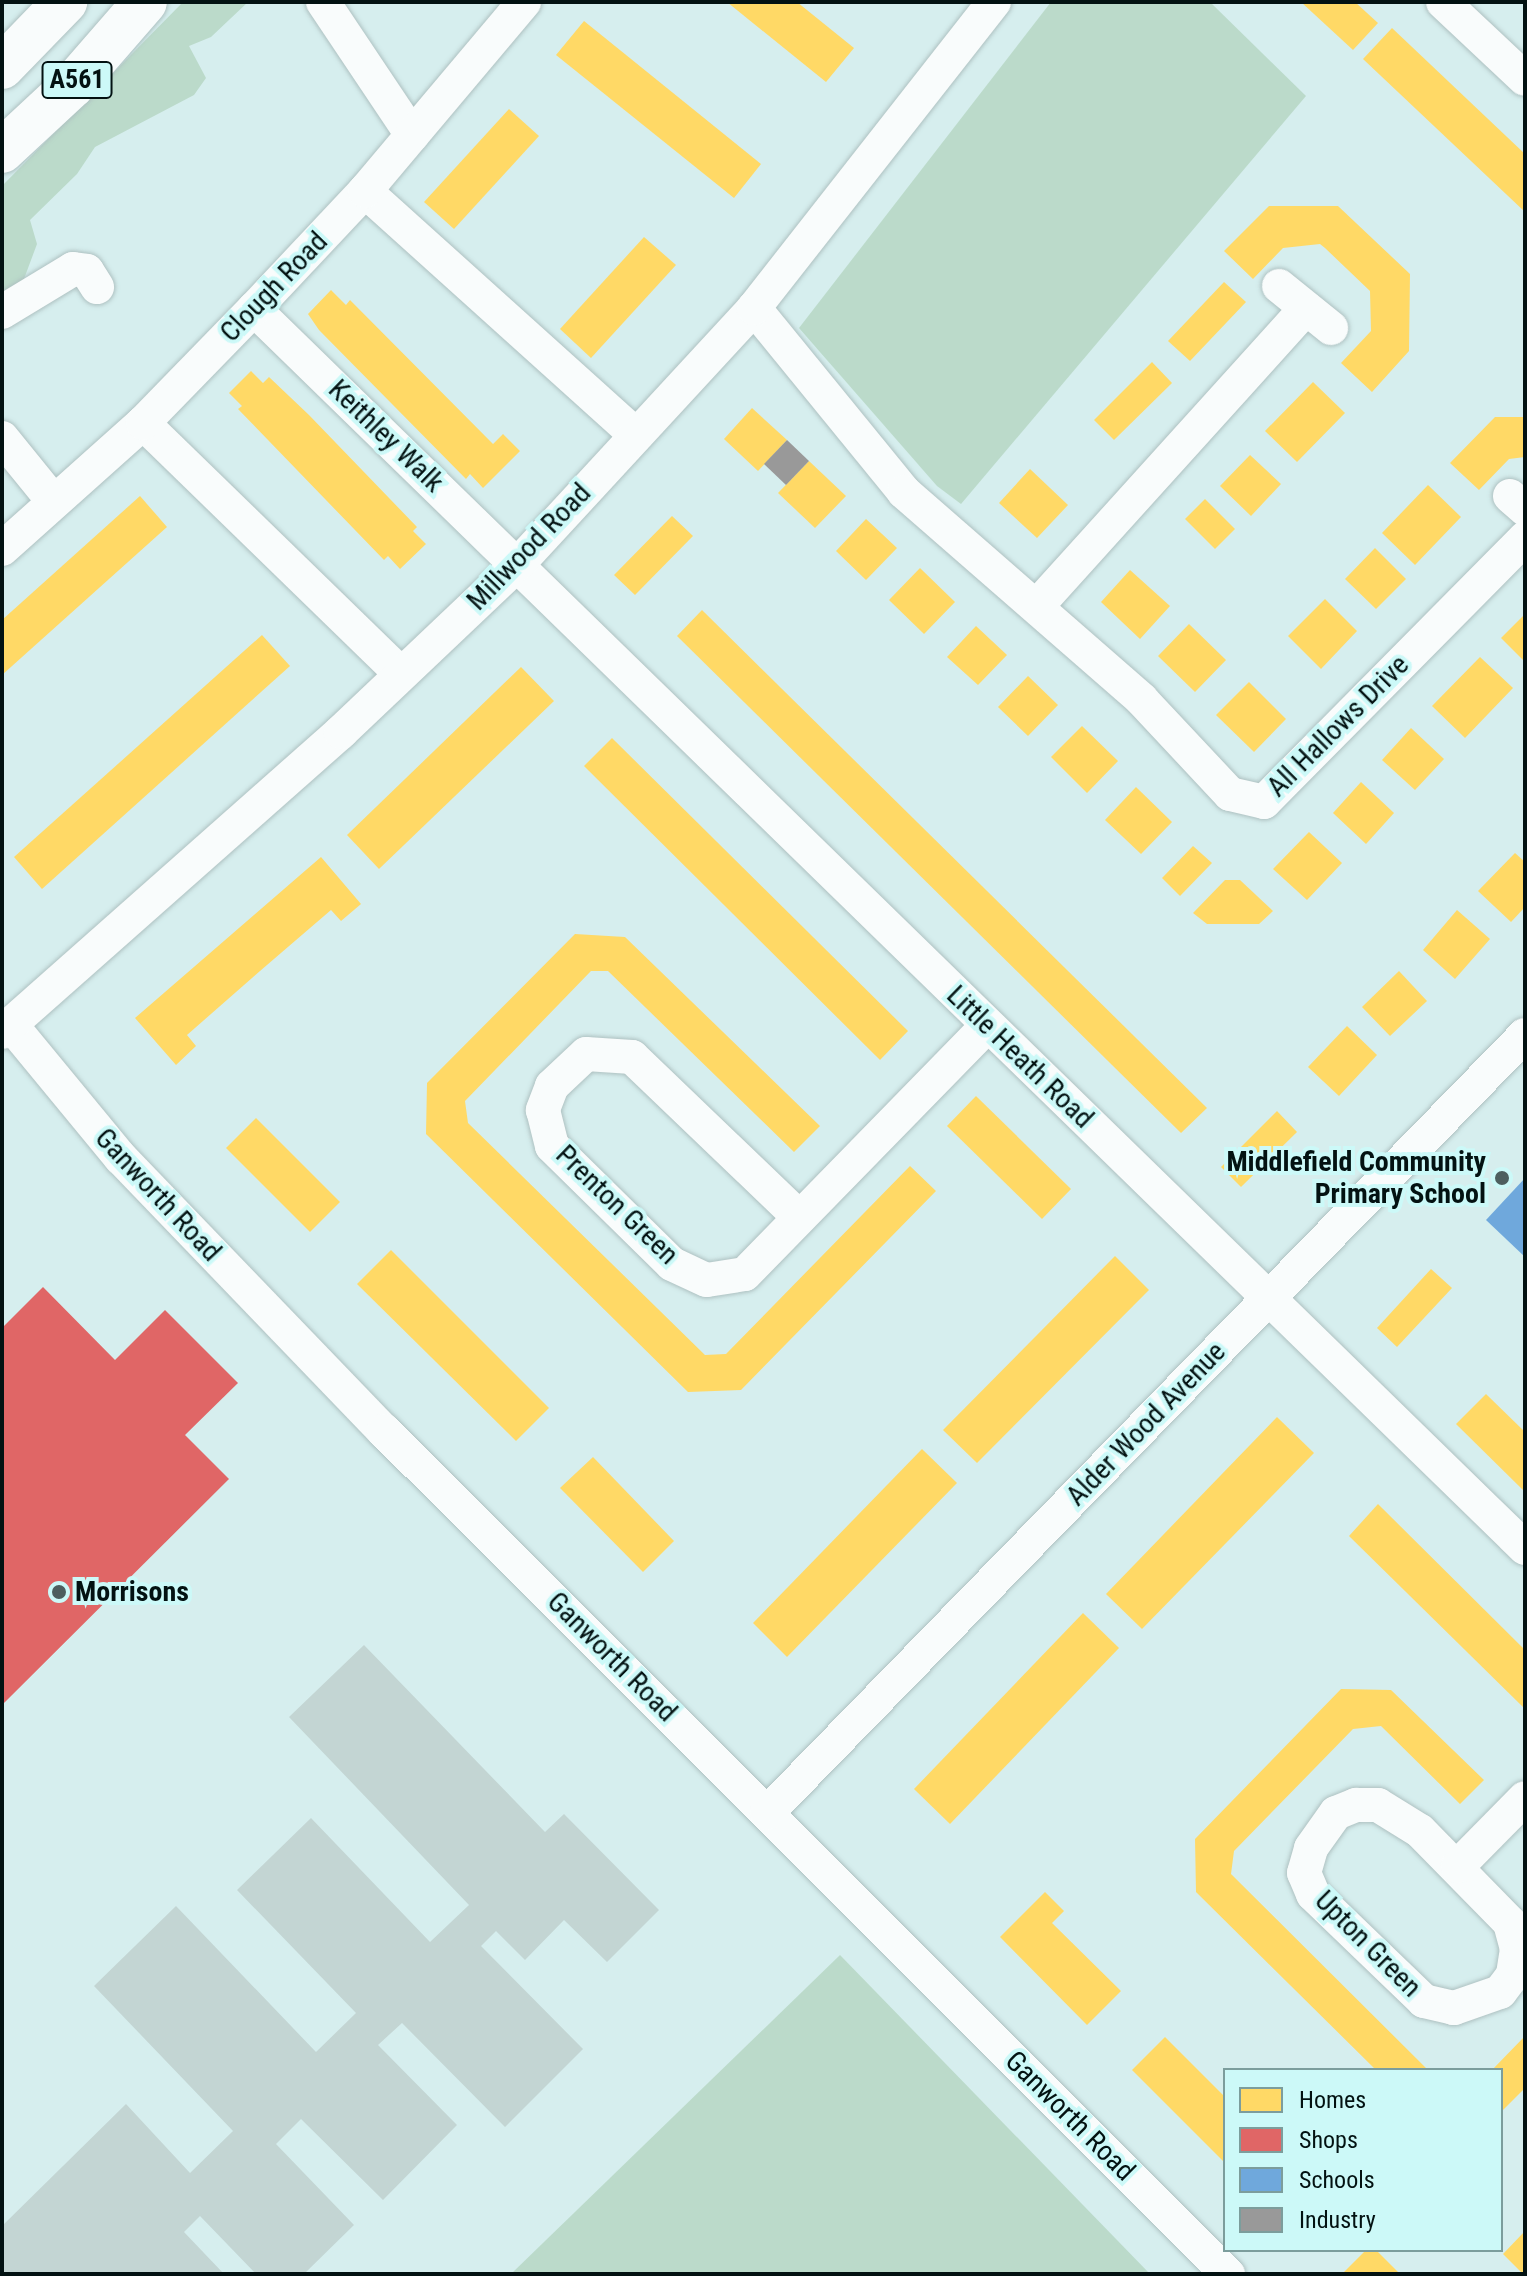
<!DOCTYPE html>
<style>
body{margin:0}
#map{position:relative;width:1527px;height:2276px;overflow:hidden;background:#d6eeee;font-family:"Roboto Condensed",sans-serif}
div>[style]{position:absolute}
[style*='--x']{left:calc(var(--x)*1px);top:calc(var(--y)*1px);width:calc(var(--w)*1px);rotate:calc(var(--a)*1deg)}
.green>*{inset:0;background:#bbdaca}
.homes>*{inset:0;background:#ffd966}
.shops>*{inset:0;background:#e06666}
.schools>*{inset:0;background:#6fa8dc}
.industry>*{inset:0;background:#999}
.building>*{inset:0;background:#c3d5d3}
.roads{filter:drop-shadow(0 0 2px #aec1c1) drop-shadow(0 0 2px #aec1c1)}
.street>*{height:34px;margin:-17px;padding:0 17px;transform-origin:17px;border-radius:17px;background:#f9fcfc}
.highway>*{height:44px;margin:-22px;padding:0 22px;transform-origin:22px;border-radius:22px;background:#f9fcfc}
.dots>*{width:22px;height:22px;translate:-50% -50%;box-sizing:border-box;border:4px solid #ccf9f8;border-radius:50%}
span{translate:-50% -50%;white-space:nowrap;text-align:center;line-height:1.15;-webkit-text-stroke:8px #ccf9f8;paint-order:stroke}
.shield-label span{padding:2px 6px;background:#ccf9f8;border:2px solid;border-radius:6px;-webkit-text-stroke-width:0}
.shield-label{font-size:26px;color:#031212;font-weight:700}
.street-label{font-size:28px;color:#031212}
.poi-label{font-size:28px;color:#031212;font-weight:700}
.right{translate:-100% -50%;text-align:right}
.left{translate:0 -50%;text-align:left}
.frame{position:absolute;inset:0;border:4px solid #031212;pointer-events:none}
.legend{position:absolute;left:1223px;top:2068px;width:280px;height:184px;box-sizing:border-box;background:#ccf9f8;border:2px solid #7c9d9c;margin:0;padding:10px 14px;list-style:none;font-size:24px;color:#031212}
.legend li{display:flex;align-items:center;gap:16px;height:40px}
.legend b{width:40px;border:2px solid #7c9d9c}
</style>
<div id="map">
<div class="green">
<div style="clip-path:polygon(183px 2px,248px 2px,211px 37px,189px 46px,206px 78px,194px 95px,95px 147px,77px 174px,30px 220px,37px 244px,21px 287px,2px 301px,2px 186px)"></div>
<div style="clip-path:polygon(1051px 2px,1210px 2px,1306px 96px,961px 504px,937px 486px,799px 328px)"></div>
<div style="clip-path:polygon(840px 1955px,1150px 2274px,511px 2274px)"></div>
</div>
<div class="homes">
<div style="clip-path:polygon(727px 2px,797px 2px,854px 48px,826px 82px)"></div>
<div style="clip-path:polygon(1301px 2px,1355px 2px,1378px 23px,1353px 50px)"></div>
<div style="clip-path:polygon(584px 21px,761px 164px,734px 198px,556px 55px)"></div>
<div style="clip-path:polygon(1392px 28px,1525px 154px,1525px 212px,1363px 59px)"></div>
<div style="clip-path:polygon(509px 109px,539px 136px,454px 229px,424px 202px)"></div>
<div style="clip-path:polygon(1269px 206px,1338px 206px,1410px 274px,1409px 351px,1372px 392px,1341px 363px,1371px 331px,1370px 291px,1325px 248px,1320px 244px,1283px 248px,1253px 279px,1224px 251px)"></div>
<div style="clip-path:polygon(644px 237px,676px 265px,591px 358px,560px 329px)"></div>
<div style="clip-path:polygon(1224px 282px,1246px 302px,1190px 361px,1168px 341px)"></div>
<div style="clip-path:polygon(331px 290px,346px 305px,350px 300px,493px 444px,503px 434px,520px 451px,483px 488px,470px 474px,466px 479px,319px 330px,308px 314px)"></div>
<div style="clip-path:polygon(1152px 362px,1172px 383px,1114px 440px,1094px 420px)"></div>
<div style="clip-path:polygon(251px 371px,263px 383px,269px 377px,309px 415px,417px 527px,413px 531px,426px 544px,400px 569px,388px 556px,384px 560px,238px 409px,242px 406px,229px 393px)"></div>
<div style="clip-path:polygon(1313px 382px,1345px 413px,1297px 462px,1265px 431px)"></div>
<div style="clip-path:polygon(752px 408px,787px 440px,758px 471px,724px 439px)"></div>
<div style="clip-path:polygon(1495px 417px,1525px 417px,1525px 457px,1509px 459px,1479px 490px,1450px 463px)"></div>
<div style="clip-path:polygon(1250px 455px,1281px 484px,1251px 516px,1220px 486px)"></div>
<div style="clip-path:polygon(809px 461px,846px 496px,815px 528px,778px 493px)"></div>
<div style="clip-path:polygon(1030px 469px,1068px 505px,1037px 538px,999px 503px)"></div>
<div style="clip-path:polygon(1428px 485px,1461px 517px,1415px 565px,1382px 533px)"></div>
<div style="clip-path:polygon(140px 496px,167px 527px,2px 675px,2px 620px)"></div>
<div style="clip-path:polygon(1205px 499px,1235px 529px,1215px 549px,1185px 519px)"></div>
<div style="clip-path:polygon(672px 516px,693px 536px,635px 595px,614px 575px)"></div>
<div style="clip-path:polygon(866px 519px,897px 548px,866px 580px,836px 551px)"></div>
<div style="clip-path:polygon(1375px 548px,1406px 579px,1376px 609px,1345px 579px)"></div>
<div style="clip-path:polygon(920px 568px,955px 602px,924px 634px,889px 600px)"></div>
<div style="clip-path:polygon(1130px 570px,1170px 606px,1140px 639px,1101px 602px)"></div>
<div style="clip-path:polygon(1325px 599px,1357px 631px,1321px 669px,1288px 636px)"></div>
<div style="clip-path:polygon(702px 610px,1207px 1108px,1181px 1133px,677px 636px)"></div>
<div style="clip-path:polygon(1525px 614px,1525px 662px,1501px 638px)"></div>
<div style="clip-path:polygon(1189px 624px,1226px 660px,1195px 692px,1158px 656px)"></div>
<div style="clip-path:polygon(976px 626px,1007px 655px,978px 685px,947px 657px)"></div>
<div style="clip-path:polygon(262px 635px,290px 666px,42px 889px,14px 857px)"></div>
<div style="clip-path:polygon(1480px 657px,1513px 688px,1465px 738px,1432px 706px)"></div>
<div style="clip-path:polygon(521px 667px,554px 701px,379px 869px,347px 835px)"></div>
<div style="clip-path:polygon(1028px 676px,1058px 705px,1028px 736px,998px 707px)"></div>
<div style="clip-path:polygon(1249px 682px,1286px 719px,1254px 752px,1216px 715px)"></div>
<div style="clip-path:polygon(1082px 726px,1118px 761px,1087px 793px,1051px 757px)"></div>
<div style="clip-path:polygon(1411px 728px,1444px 759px,1415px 790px,1382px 760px)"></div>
<div style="clip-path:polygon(612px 738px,908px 1031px,880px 1060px,584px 766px)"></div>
<div style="clip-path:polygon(1361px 782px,1394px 813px,1366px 844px,1333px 813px)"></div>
<div style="clip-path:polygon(1136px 787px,1172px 822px,1141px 854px,1105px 820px)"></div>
<div style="clip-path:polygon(1309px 832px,1342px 863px,1307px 900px,1273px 869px)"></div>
<div style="clip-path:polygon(1193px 846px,1212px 863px,1180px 896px,1162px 878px)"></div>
<div style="clip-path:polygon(1515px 853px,1525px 862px,1525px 907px,1511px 922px,1478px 891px)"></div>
<div style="clip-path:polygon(321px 857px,361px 904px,341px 921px,331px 910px,260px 971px,187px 1035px,196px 1046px,176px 1065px,135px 1018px)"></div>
<div style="clip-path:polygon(1225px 880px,1240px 880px,1273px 911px,1259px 924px,1207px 924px,1193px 913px)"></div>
<div style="clip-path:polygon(1457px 910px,1490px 939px,1455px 979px,1423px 950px)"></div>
<div style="clip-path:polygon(575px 934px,625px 937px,820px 1126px,794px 1152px,608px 971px,591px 971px,465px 1101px,468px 1123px,705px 1355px,726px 1354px,910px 1166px,936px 1191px,741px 1390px,688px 1392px,426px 1134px,427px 1083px)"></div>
<div style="clip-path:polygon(1399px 971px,1427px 1001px,1390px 1036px,1362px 1007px)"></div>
<div style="clip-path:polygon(1347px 1026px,1377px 1055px,1339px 1096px,1308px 1067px)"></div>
<div style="clip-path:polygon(976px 1096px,1071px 1189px,1042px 1219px,947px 1126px)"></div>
<div style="clip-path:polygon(1277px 1111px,1297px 1132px,1241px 1187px,1221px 1167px)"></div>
<div style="clip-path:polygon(256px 1118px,340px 1202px,310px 1232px,226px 1148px)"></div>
<div style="clip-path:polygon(391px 1250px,549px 1408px,516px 1441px,357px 1284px)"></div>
<div style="clip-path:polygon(1115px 1256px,1149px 1290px,977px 1463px,943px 1430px)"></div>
<div style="clip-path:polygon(1431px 1269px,1452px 1288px,1397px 1347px,1377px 1328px)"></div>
<div style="clip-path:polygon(1486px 1394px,1525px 1432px,1525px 1492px,1456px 1424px)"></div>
<div style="clip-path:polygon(1277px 1417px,1314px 1453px,1142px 1629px,1106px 1594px)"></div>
<div style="clip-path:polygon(922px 1449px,957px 1483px,787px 1657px,753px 1623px)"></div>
<div style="clip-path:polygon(593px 1457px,674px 1541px,643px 1572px,560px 1488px)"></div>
<div style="clip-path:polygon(1378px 1504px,1525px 1650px,1525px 1709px,1349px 1536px)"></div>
<div style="clip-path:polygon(1083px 1613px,1119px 1648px,950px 1824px,914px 1789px)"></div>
<div style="clip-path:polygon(1341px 1689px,1391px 1690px,1484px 1780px,1460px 1804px,1381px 1726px,1353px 1729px,1234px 1851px,1231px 1874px,1428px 2070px,1376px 2070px,1196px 1892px,1195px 1839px)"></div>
<div style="clip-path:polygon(1045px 1892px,1064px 1911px,1052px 1923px,1121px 1991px,1087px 2025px,1000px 1937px)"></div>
<div style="clip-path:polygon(1525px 2036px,1525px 2088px,1501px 2112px,1501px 2070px,1492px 2070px)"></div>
<div style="clip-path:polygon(1165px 2037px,1225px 2097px,1225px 2163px,1132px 2070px)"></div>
<div style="clip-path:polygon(1525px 2231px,1525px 2274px,1523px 2274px,1503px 2254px)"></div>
<div style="clip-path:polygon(1366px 2250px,1376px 2250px,1400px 2274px,1342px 2274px)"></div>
</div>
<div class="shops">
<div style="clip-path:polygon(43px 1287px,115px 1360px,165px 1310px,238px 1383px,185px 1435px,229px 1479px,2px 1705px,2px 1328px)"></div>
</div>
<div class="schools">
<div style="clip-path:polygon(1525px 1178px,1525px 1257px,1486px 1220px)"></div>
</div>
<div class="industry">
<div style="clip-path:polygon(787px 440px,809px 461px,786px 485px,764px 464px)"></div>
</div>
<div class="building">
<div style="clip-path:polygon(364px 1645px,545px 1832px,564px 1814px,659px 1910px,607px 1962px,564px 1920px,525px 1960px,496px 1931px,481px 1946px,583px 2049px,505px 2127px,402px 2023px,378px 2045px,457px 2125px,383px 2200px,301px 2119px,276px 2144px,354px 2225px,304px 2274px,256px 2274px,200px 2216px,184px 2232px,224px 2274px,2px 2274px,2px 2226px,126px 2104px,190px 2173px,233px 2131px,94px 1986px,176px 1906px,316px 2052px,356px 2013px,237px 1890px,311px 1818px,430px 1942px,469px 1905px,289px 1717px)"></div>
</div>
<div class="roads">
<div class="street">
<div style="--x:323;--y:2;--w:160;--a:56.2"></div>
<div style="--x:1443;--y:2;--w:112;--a:43.2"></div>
<div style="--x:365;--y:191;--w:363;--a:42"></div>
<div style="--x:1279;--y:286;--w:67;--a:38.9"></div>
<div style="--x:754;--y:308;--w:237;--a:50.8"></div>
<div style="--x:904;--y:492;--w:315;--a:41.1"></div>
<div style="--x:1141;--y:699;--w:130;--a:46.9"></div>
<div style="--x:1230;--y:794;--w:35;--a:13"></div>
<div style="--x:1264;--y:802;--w:371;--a:-45.3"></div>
<div style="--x:254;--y:309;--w:1775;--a:44.27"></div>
<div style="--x:2;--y:312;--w:83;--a:-31.2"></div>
<div style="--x:73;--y:269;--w:14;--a:8"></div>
<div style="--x:87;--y:271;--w:19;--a:58"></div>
<div style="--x:143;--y:423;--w:360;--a:44.2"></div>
<div style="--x:2;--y:438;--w:82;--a:50.9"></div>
<div style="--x:1510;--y:496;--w:20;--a:41"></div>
<div style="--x:2;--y:549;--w:189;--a:-41.8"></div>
<div style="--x:143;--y:423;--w:159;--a:-45.8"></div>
<div style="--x:254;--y:309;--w:162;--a:-46.8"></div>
<div style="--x:365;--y:191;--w:247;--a:-49.9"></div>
<div style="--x:1037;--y:606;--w:401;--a:-47.9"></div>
<div style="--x:12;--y:1026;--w:171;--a:50.5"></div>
<div style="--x:121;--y:1158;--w:379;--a:46.1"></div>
<div style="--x:384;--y:1431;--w:1193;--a:44.97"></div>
<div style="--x:2;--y:1032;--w:453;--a:-41.5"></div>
<div style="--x:341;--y:732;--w:244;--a:-43.5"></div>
<div style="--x:518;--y:564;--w:348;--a:-47.3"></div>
<div style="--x:754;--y:308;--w:389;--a:-51.9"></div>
<div style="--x:799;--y:1217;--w:231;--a:-136.2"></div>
<div style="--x:632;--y:1057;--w:46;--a:-176.3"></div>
<div style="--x:586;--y:1054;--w:47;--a:136.7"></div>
<div style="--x:552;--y:1086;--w:26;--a:111"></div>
<div style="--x:543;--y:1110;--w:37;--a:76"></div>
<div style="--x:552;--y:1146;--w:168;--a:44.5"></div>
<div style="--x:672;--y:1264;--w:38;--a:25"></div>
<div style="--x:707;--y:1280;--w:38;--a:-9"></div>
<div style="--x:745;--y:1274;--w:347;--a:-45.7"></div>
<div style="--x:1356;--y:1805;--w:22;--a:0"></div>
<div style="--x:1378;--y:1805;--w:49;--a:31.8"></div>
<div style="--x:1420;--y:1831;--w:129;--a:45.6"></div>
<div style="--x:1510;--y:1923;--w:27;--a:75"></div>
<div style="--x:1517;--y:1949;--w:26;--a:99"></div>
<div style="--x:1513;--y:1975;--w:21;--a:127"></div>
<div style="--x:1500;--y:1992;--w:49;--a:160.8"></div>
<div style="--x:1454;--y:2008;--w:31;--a:-167"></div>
<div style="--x:1424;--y:2001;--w:154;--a:-136.1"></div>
<div style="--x:1313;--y:1894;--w:23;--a:-113"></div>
<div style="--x:1304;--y:1873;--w:26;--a:-74"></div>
<div style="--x:1311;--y:1848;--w:43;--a:-54.5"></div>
<div style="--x:1336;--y:1813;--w:22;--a:-22"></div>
<div style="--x:767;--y:1813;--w:1086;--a:-45.75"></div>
<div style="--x:1458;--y:1866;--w:95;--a:-45.4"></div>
</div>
<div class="highway">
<div style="--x:2;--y:67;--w:91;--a:-45.9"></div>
<div style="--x:2;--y:151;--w:96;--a:-42.9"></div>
<div style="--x:72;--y:86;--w:111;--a:-49"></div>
</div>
</div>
<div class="dots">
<div style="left:1502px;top:1178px;background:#4d5f5f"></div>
<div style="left:59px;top:1592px;background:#4d5f5f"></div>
</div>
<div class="shield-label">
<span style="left:77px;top:80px">A561</span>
</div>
<div class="street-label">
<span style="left:274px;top:287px;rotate:-46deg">Clough Road</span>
<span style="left:386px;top:436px;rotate:44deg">Keithley Walk</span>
<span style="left:529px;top:547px;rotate:-46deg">Millwood Road</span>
<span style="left:1338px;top:726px;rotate:-45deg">All Hallows Drive</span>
<span style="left:1020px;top:1057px;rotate:44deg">Little Heath Road</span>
<span style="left:158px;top:1195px;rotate:47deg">Ganworth Road</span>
<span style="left:617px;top:1205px;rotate:44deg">Prenton Green</span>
<span style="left:1146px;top:1424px;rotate:-46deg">Alder Wood Avenue</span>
<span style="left:612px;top:1657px;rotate:45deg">Ganworth Road</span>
<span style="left:1368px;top:1944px;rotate:45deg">Upton Green</span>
<span style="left:1070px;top:2116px;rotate:45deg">Ganworth Road</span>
</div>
<div class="poi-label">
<span class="right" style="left:1486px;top:1178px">Middlefield Community<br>Primary School</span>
<span class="left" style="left:75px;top:1592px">Morrisons</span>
</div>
<div class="frame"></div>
<ul class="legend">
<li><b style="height:22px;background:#ffd966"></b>Homes</li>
<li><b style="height:22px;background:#e06666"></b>Shops</li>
<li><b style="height:22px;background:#6fa8dc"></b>Schools</li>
<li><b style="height:22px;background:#999"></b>Industry</li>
</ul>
</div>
